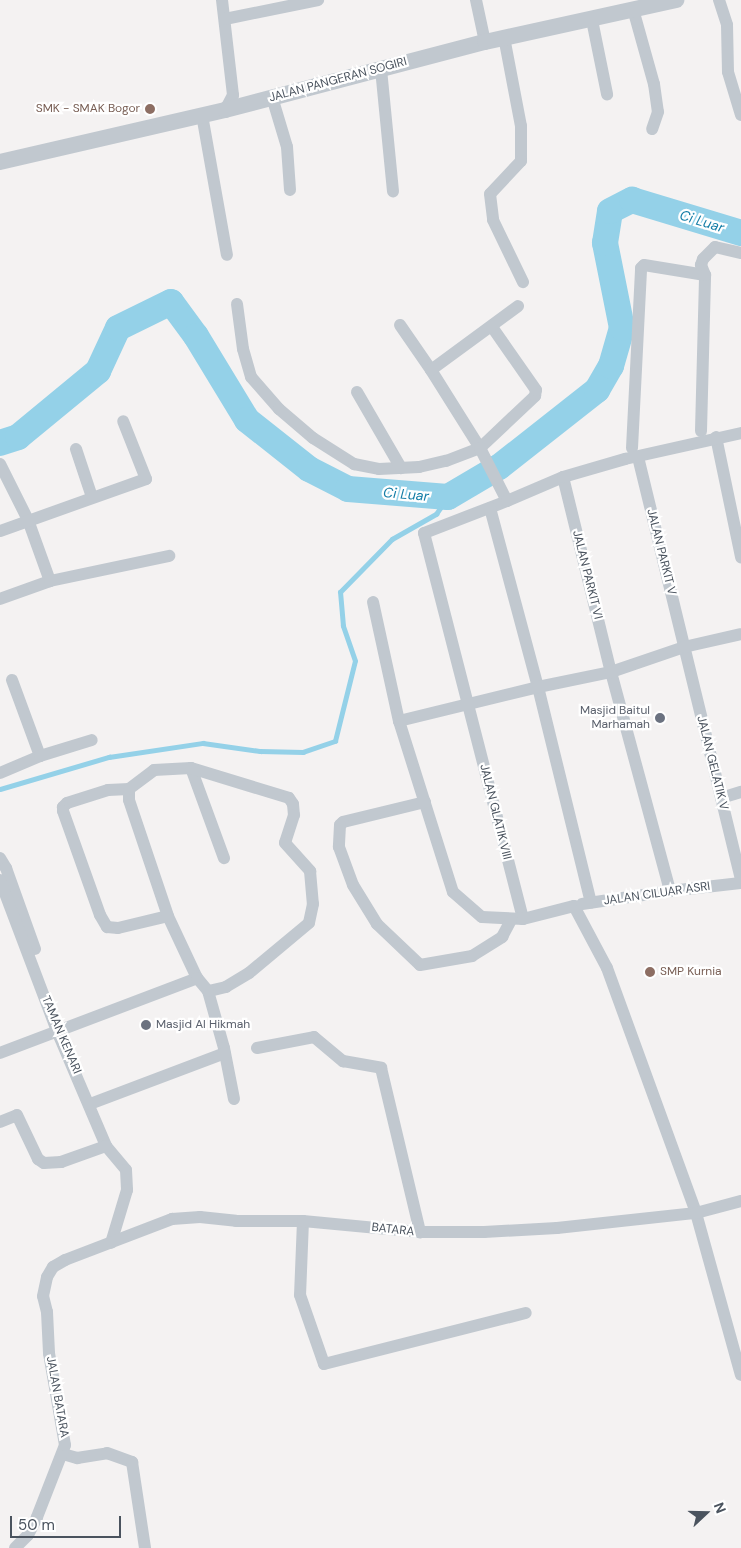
<!DOCTYPE html>
<style>
body{margin:0}
#map{position:relative;width:741px;height:1548px;overflow:hidden;background:#f4f2f2;font-family:"DM Sans",sans-serif}
div>[style]{position:absolute}
[style*='--x']{left:calc(var(--x)*1px);top:calc(var(--y)*1px);width:calc(var(--w)*1px);rotate:calc(var(--a)*1deg)}
.stream>*{height:4.5px;margin:-2.25px;padding:0 2.25px;transform-origin:2.25px;border-radius:2.25px;background:#94d1e8}
.river>*{height:26px;margin:-13px;padding:0 13px;transform-origin:13px;border-radius:13px;background:#94d1e8}
.minor>*{height:12px;margin:-6px;padding:0 6px;transform-origin:6px;border-radius:6px;background:#c1c8cf}
.tertiary>*{height:16px;margin:-8px;padding:0 8px;transform-origin:8px;border-radius:8px;background:#c1c8cf}
.dots>*{width:14px;height:14px;translate:-50% -50%;box-sizing:border-box;border:2px solid #fff;border-radius:50%}
span{translate:-50% -50%;white-space:nowrap;text-align:center;line-height:1.15;-webkit-text-stroke:4.5px #fff;paint-order:stroke}
.street-label{font-size:12px;color:#4a535e}
.education-label{font-size:12px;color:#785e54}
.right{translate:-100% -50%;text-align:right}
.left{translate:0 -50%;text-align:left}
.worship-label{font-size:12px;color:#5b616d}
.water-label{font-size:14px;color:#157ea7;font-style:italic}
.north{position:absolute;left:681px;top:1488px;width:50px;height:50px;-webkit-text-stroke:4px #fff;paint-order:stroke;rotate:69deg;font-size:14px;font-weight:700;line-height:20px;text-align:center;color:#4a535e}
.north::after{content:'';display:block;margin:auto;width:18px;height:22px;background:#4a535e;clip-path:polygon(50% 0,100% 100%,50% 72%,0 100%)}
.scale{position:absolute;left:10px;top:1516px;width:111px;height:22px;box-sizing:border-box;border:2px solid #4a535e;border-top:0;padding-left:6px;font-size:15px;line-height:18px;white-space:nowrap;color:#4a535e;-webkit-text-stroke:4px #fff;paint-order:stroke}
</style>
<div id="map">
<div class="stream">
<div style="--x:0;--y:789;--w:114;--a:-16.4"></div>
<div style="--x:109;--y:757;--w:95;--a:-8.5"></div>
<div style="--x:203;--y:743;--w:58;--a:8"></div>
<div style="--x:260;--y:751;--w:43;--a:1.3"></div>
<div style="--x:303;--y:752;--w:34;--a:-19"></div>
<div style="--x:335;--y:741;--w:82;--a:-76"></div>
<div style="--x:355;--y:661;--w:37;--a:-109"></div>
<div style="--x:343;--y:626;--w:34;--a:-95"></div>
<div style="--x:340;--y:592;--w:74;--a:-45.5"></div>
<div style="--x:392;--y:539;--w:51;--a:-29.6"></div>
<div style="--x:436;--y:514;--w:21;--a:-55"></div>
</div>
<div class="river">
<div style="--x:0;--y:443;--w:19;--a:-18"></div>
<div style="--x:18;--y:437;--w:104;--a:-39.5"></div>
<div style="--x:98;--y:371;--w:47;--a:-65.1"></div>
<div style="--x:118;--y:328;--w:59;--a:-26.1"></div>
<div style="--x:171;--y:302;--w:42;--a:53.7"></div>
<div style="--x:196;--y:336;--w:98;--a:58.7"></div>
<div style="--x:247;--y:420;--w:79;--a:38.3"></div>
<div style="--x:309;--y:469;--w:44;--a:27.1"></div>
<div style="--x:348;--y:489;--w:100;--a:4.6"></div>
<div style="--x:448;--y:497;--w:59;--a:-30.5"></div>
<div style="--x:499;--y:467;--w:125;--a:-38.2"></div>
<div style="--x:597;--y:390;--w:28;--a:-60"></div>
<div style="--x:611;--y:366;--w:40;--a:-74"></div>
<div style="--x:622;--y:328;--w:87;--a:-101.3"></div>
<div style="--x:605;--y:243;--w:32;--a:-81"></div>
<div style="--x:610;--y:211;--w:25;--a:-27"></div>
<div style="--x:632;--y:200;--w:114;--a:16.8"></div>
</div>
<div class="minor">
<div style="--x:222;--y:0;--w:96;--a:83.4"></div>
<div style="--x:233;--y:95;--w:17;--a:118"></div>
<div style="--x:476;--y:0;--w:43;--a:77.9"></div>
<div style="--x:719;--y:0;--w:26;--a:72"></div>
<div style="--x:727;--y:25;--w:47;--a:88.8"></div>
<div style="--x:728;--y:72;--w:45;--a:73.2"></div>
<div style="--x:633;--y:9;--w:78;--a:74.4"></div>
<div style="--x:654;--y:84;--w:28;--a:82"></div>
<div style="--x:658;--y:112;--w:18;--a:109"></div>
<div style="--x:225;--y:19;--w:95;--a:-11.5"></div>
<div style="--x:592;--y:20;--w:76;--a:78.5"></div>
<div style="--x:504;--y:37;--w:91;--a:79.2"></div>
<div style="--x:521;--y:126;--w:35;--a:90"></div>
<div style="--x:521;--y:161;--w:45;--a:133.2"></div>
<div style="--x:490;--y:194;--w:26;--a:83"></div>
<div style="--x:493;--y:220;--w:69;--a:64.2"></div>
<div style="--x:381;--y:69;--w:123;--a:84.4"></div>
<div style="--x:272;--y:97;--w:52;--a:73.3"></div>
<div style="--x:287;--y:147;--w:43;--a:86"></div>
<div style="--x:202;--y:115;--w:142;--a:79.9"></div>
<div style="--x:237;--y:304;--w:45;--a:82.4"></div>
<div style="--x:243;--y:349;--w:29;--a:74"></div>
<div style="--x:251;--y:377;--w:43;--a:48.8"></div>
<div style="--x:279;--y:409;--w:45;--a:40.5"></div>
<div style="--x:313;--y:438;--w:49;--a:32.4"></div>
<div style="--x:354;--y:464;--w:25;--a:11"></div>
<div style="--x:379;--y:469;--w:40;--a:-2.9"></div>
<div style="--x:419;--y:467;--w:28;--a:-13"></div>
<div style="--x:446;--y:461;--w:36;--a:-21"></div>
<div style="--x:480;--y:448;--w:76;--a:-43.4"></div>
<div style="--x:535;--y:396;--w:6;--a:-81"></div>
<div style="--x:536;--y:390;--w:77;--a:-124.9"></div>
<div style="--x:400;--y:325;--w:55;--a:55.4"></div>
<div style="--x:431;--y:370;--w:92;--a:57.9"></div>
<div style="--x:480;--y:448;--w:59;--a:63"></div>
<div style="--x:507;--y:501;--w:89;--a:158.9"></div>
<div style="--x:424;--y:533;--w:398;--a:75.6"></div>
<div style="--x:431;--y:370;--w:108;--a:-36.3"></div>
<div style="--x:357;--y:392;--w:88;--a:59.9"></div>
<div style="--x:701;--y:431;--w:156;--a:-88.5"></div>
<div style="--x:716;--y:437;--w:123;--a:78.2"></div>
<div style="--x:632;--y:448;--w:180;--a:-87.1"></div>
<div style="--x:641;--y:268;--w:4;--a:-45"></div>
<div style="--x:644;--y:265;--w:62;--a:9.3"></div>
<div style="--x:705;--y:275;--w:11;--a:-112"></div>
<div style="--x:701;--y:265;--w:6;--a:-72"></div>
<div style="--x:703;--y:259;--w:17;--a:-45"></div>
<div style="--x:715;--y:247;--w:27;--a:13"></div>
<div style="--x:76;--y:449;--w:51;--a:71.6"></div>
<div style="--x:638;--y:457;--w:433;--a:76.3"></div>
<div style="--x:0;--y:464;--w:63;--a:63.4"></div>
<div style="--x:28;--y:520;--w:65;--a:70.2"></div>
<div style="--x:50;--y:581;--w:53;--a:160.2"></div>
<div style="--x:563;--y:477;--w:201;--a:76.2"></div>
<div style="--x:611;--y:672;--w:227;--a:74.9"></div>
<div style="--x:507;--y:501;--w:61;--a:-23.2"></div>
<div style="--x:563;--y:477;--w:65;--a:-16.2"></div>
<div style="--x:625;--y:459;--w:119;--a:-12.6"></div>
<div style="--x:490;--y:508;--w:185;--a:75"></div>
<div style="--x:538;--y:687;--w:222;--a:76.2"></div>
<div style="--x:0;--y:531;--w:155;--a:-19.6"></div>
<div style="--x:146;--y:479;--w:62;--a:-111.6"></div>
<div style="--x:50;--y:581;--w:122;--a:-11.9"></div>
<div style="--x:373;--y:602;--w:122;--a:77.7"></div>
<div style="--x:399;--y:721;--w:179;--a:72.5"></div>
<div style="--x:453;--y:892;--w:38;--a:41"></div>
<div style="--x:482;--y:917;--w:41;--a:2.8"></div>
<div style="--x:523;--y:919;--w:53;--a:-14.3"></div>
<div style="--x:574;--y:906;--w:70;--a:62"></div>
<div style="--x:607;--y:968;--w:261;--a:70"></div>
<div style="--x:696;--y:1213;--w:168;--a:74.5"></div>
<div style="--x:12;--y:680;--w:81;--a:69.8"></div>
<div style="--x:399;--y:721;--w:143;--a:-13.7"></div>
<div style="--x:538;--y:687;--w:75;--a:-11.6"></div>
<div style="--x:611;--y:672;--w:77;--a:-18.9"></div>
<div style="--x:684;--y:647;--w:58;--a:-12.8"></div>
<div style="--x:191;--y:768;--w:96;--a:69.9"></div>
<div style="--x:0;--y:773;--w:43;--a:-23"></div>
<div style="--x:40;--y:756;--w:54;--a:-17.1"></div>
<div style="--x:129;--y:789;--w:21;--a:177"></div>
<div style="--x:108;--y:790;--w:43;--a:162.4"></div>
<div style="--x:67;--y:803;--w:6;--a:135"></div>
<div style="--x:63;--y:807;--w:4;--a:90"></div>
<div style="--x:63;--y:811;--w:110;--a:70.4"></div>
<div style="--x:100;--y:915;--w:14;--a:60"></div>
<div style="--x:107;--y:927;--w:11;--a:5"></div>
<div style="--x:118;--y:928;--w:51;--a:-13.5"></div>
<div style="--x:721;--y:798;--w:21;--a:-17"></div>
<div style="--x:425;--y:802;--w:84;--a:166.3"></div>
<div style="--x:343;--y:822;--w:4;--a:135"></div>
<div style="--x:340;--y:825;--w:22;--a:93"></div>
<div style="--x:339;--y:847;--w:40;--a:69.8"></div>
<div style="--x:353;--y:885;--w:46;--a:58.4"></div>
<div style="--x:377;--y:924;--w:59;--a:43.6"></div>
<div style="--x:420;--y:965;--w:53;--a:-9.8"></div>
<div style="--x:472;--y:956;--w:36;--a:-32"></div>
<div style="--x:502;--y:937;--w:19;--a:-62"></div>
<div style="--x:0;--y:858;--w:12;--a:59"></div>
<div style="--x:6;--y:868;--w:86;--a:70.3"></div>
<div style="--x:0;--y:880;--w:161;--a:69.3"></div>
<div style="--x:57;--y:1031;--w:125;--a:66.9"></div>
<div style="--x:106;--y:1146;--w:31;--a:50"></div>
<div style="--x:126;--y:1170;--w:20;--a:87"></div>
<div style="--x:127;--y:1190;--w:55;--a:106.8"></div>
<div style="--x:582;--y:904;--w:89;--a:-8.4"></div>
<div style="--x:670;--y:891;--w:71;--a:-6.4"></div>
<div style="--x:208;--y:991;--w:59;--a:74.3"></div>
<div style="--x:224;--y:1048;--w:52;--a:78.9"></div>
<div style="--x:257;--y:1048;--w:58;--a:-10.9"></div>
<div style="--x:314;--y:1037;--w:38;--a:40"></div>
<div style="--x:343;--y:1061;--w:39;--a:10"></div>
<div style="--x:381;--y:1068;--w:169;--a:76.6"></div>
<div style="--x:0;--y:1053;--w:211;--a:-20.8"></div>
<div style="--x:197;--y:978;--w:68;--a:-115.1"></div>
<div style="--x:168;--y:916;--w:122;--a:-108.6"></div>
<div style="--x:129;--y:800;--w:11;--a:-90"></div>
<div style="--x:129;--y:789;--w:31;--a:-37"></div>
<div style="--x:154;--y:770;--w:37;--a:-3"></div>
<div style="--x:191;--y:768;--w:102;--a:17"></div>
<div style="--x:289;--y:798;--w:7;--a:56"></div>
<div style="--x:293;--y:804;--w:11;--a:85"></div>
<div style="--x:294;--y:815;--w:29;--a:108"></div>
<div style="--x:285;--y:843;--w:38;--a:48"></div>
<div style="--x:310;--y:871;--w:33;--a:85"></div>
<div style="--x:313;--y:904;--w:19;--a:102"></div>
<div style="--x:309;--y:923;--w:78;--a:140.2"></div>
<div style="--x:249;--y:973;--w:27;--a:149"></div>
<div style="--x:226;--y:987;--w:18;--a:167"></div>
<div style="--x:208;--y:991;--w:17;--a:-130"></div>
<div style="--x:90;--y:1104;--w:144;--a:-20.7"></div>
<div style="--x:0;--y:1122;--w:18;--a:-22"></div>
<div style="--x:17;--y:1115;--w:49;--a:64.5"></div>
<div style="--x:38;--y:1159;--w:7;--a:34"></div>
<div style="--x:44;--y:1163;--w:17;--a:-3"></div>
<div style="--x:61;--y:1162;--w:48;--a:-19.6"></div>
<div style="--x:303;--y:1221;--w:74;--a:92.3"></div>
<div style="--x:300;--y:1295;--w:73;--a:70.8"></div>
<div style="--x:324;--y:1364;--w:208;--a:-14.2"></div>
<div style="--x:63;--y:1454;--w:15;--a:16"></div>
<div style="--x:77;--y:1458;--w:30;--a:-9"></div>
<div style="--x:107;--y:1453;--w:27;--a:20"></div>
<div style="--x:132;--y:1462;--w:87;--a:81.4"></div>
<div style="--x:15;--y:1548;--w:18;--a:-45"></div>
<div style="--x:28;--y:1535;--w:20;--a:-63"></div>
<div style="--x:37;--y:1517;--w:77;--a:-68.7"></div>
<div style="--x:65;--y:1445;--w:93;--a:-99.9"></div>
<div style="--x:49;--y:1353;--w:41;--a:-92.8"></div>
<div style="--x:47;--y:1312;--w:16;--a:-104"></div>
<div style="--x:43;--y:1296;--w:19;--a:-78"></div>
<div style="--x:47;--y:1277;--w:12;--a:-59"></div>
<div style="--x:53;--y:1267;--w:14;--a:-30"></div>
<div style="--x:65;--y:1260;--w:115;--a:-21"></div>
<div style="--x:172;--y:1219;--w:28;--a:-4"></div>
<div style="--x:200;--y:1217;--w:36;--a:6"></div>
<div style="--x:236;--y:1221;--w:67;--a:0"></div>
<div style="--x:303;--y:1221;--w:118;--a:5.4"></div>
<div style="--x:420;--y:1232;--w:64;--a:0"></div>
<div style="--x:484;--y:1232;--w:73;--a:-3.1"></div>
<div style="--x:557;--y:1228;--w:140;--a:-6.2"></div>
<div style="--x:696;--y:1213;--w:47;--a:-14.9"></div>
</div>
<div class="tertiary">
<div style="--x:0;--y:162;--w:231;--a:-13"></div>
<div style="--x:225;--y:110;--w:269;--a:-14.7"></div>
<div style="--x:485;--y:42;--w:196;--a:-12.4"></div>
</div>
<div class="dots">
<div style="left:150px;top:109px;background:#8d6e63"></div>
<div style="left:660px;top:718px;background:#6b7280"></div>
<div style="left:650px;top:972px;background:#8d6e63"></div>
<div style="left:146px;top:1025px;background:#6b7280"></div>
</div>
<div class="street-label">
<span style="left:338px;top:80px;rotate:-15deg">JALAN PANGERAN SOGIRI</span>
<span style="left:661px;top:552px;rotate:76deg">JALAN PARKIT V</span>
<span style="left:587px;top:575px;rotate:76deg">JALAN PARKIT VI</span>
<span style="left:712px;top:763px;rotate:76deg">JALAN GELATIK V</span>
<span style="left:495px;top:812px;rotate:76deg">JALAN GLATIK VIII</span>
<span style="left:657px;top:894px;rotate:-8deg">JALAN CILUAR ASRI</span>
<span style="left:61px;top:1035px;rotate:67deg">TAMAN KENARI</span>
<span style="left:393px;top:1230px;rotate:6deg">BATARA</span>
<span style="left:57px;top:1397px;rotate:80deg">JALAN BATARA</span>
</div>
<div class="education-label">
<span class="right" style="left:140px;top:109px">SMK - SMAK Bogor</span>
<span class="left" style="left:660px;top:972px">SMP Kurnia</span>
</div>
<div class="worship-label">
<span class="right" style="left:650px;top:718px">Masjid Baitul<br>Marhamah</span>
<span class="left" style="left:156px;top:1025px">Masjid Al Hikmah</span>
</div>
<div class="water-label">
<span style="left:702px;top:221px;rotate:17deg">Ci Luar</span>
<span style="left:406px;top:494px;rotate:5deg">Ci Luar</span>
</div>
<div class="north">N</div>
<div class="scale">50 m</div>
</div>
